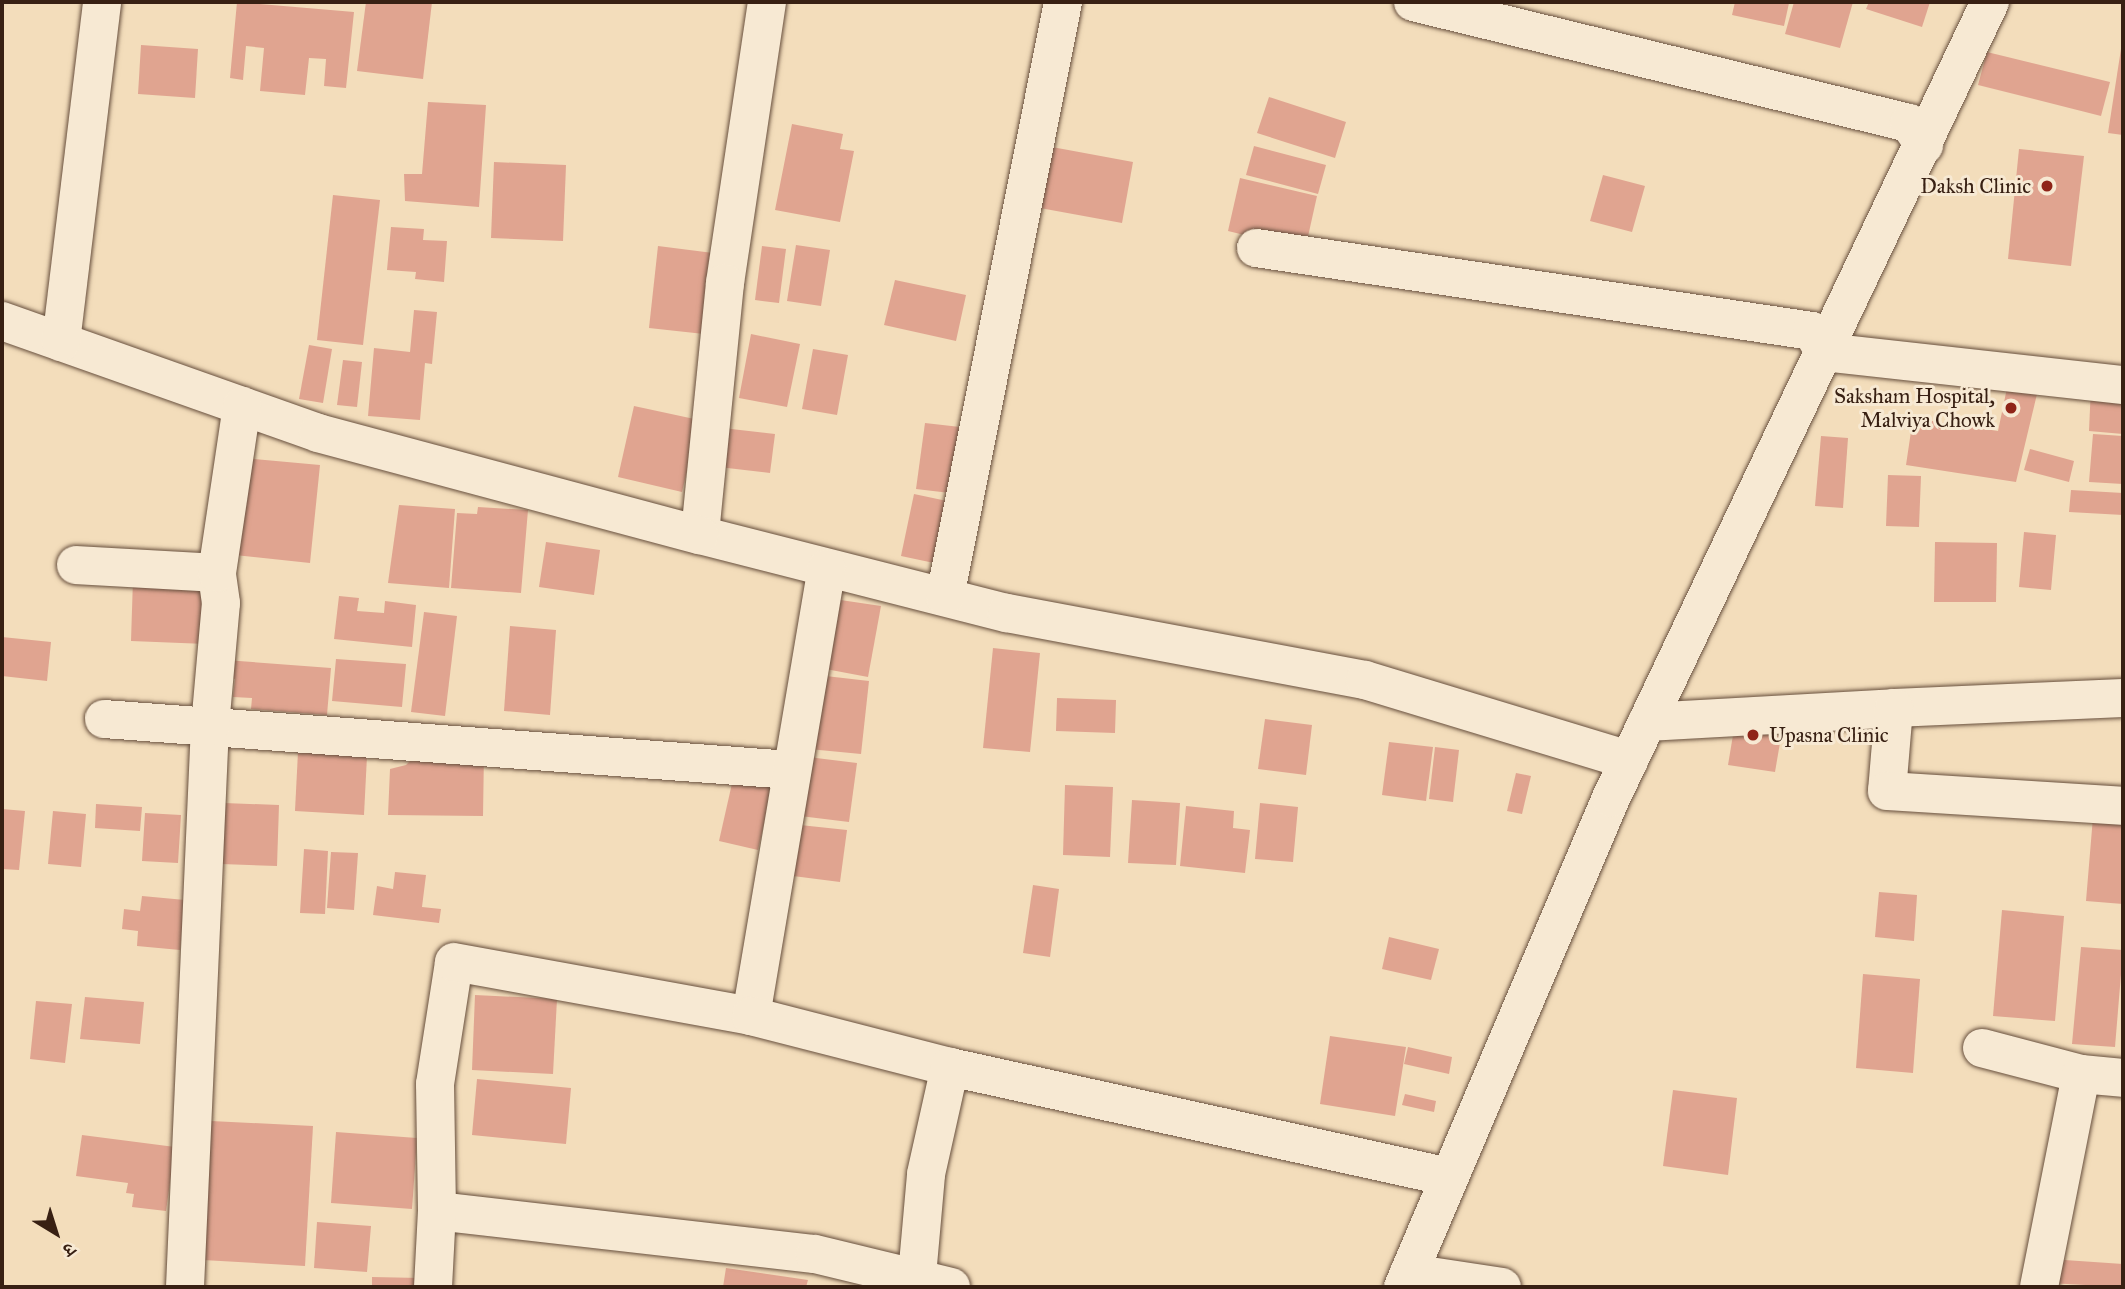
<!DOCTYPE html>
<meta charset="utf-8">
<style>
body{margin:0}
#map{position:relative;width:2125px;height:1289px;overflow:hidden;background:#f3ddbb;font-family:"IM FELL Great Primer","Noto Serif Devanagari",serif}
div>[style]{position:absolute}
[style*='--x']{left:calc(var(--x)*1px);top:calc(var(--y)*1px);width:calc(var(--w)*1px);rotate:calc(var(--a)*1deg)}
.building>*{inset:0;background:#e0a490}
.roads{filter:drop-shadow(0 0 2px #674f3d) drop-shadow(0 0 2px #674f3d)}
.street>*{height:38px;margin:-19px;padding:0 19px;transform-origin:19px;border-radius:19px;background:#f7e9d3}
.dots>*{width:19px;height:19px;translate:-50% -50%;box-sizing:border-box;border:4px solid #f7e9d3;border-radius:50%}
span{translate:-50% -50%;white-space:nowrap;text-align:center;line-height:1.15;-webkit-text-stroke:6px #f7e9d3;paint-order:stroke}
.poi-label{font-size:21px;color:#382013}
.right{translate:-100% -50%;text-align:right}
.left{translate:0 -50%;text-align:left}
.frame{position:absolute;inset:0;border:4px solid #382013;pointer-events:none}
.north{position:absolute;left:21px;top:1198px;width:70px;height:70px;-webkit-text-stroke:5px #f7e9d3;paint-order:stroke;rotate:142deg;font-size:19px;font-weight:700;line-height:28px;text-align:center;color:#382013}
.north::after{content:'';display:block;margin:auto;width:24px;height:32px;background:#382013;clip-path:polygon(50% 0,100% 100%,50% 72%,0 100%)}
</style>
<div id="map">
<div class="building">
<div style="clip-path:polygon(237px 2px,354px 12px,346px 88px,324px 86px,326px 59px,309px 58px,305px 95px,260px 91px,264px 48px,246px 46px,243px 80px,230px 78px)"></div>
<div style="clip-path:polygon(366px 2px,432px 2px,423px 79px,357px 71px)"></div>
<div style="clip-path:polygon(1735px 2px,1789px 3px,1784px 26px,1732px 15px)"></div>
<div style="clip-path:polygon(1794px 2px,1853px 2px,1840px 48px,1785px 34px)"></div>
<div style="clip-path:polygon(1869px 2px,1930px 2px,1922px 27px,1866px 9px)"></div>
<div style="clip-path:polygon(2123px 36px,2123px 135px,2108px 133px)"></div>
<div style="clip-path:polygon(141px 45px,198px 49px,195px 98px,138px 94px)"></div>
<div style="clip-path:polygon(1987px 52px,2110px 82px,2101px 116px,1978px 85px)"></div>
<div style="clip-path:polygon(1269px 97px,1346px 122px,1335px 158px,1257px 133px)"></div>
<div style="clip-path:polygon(428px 102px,486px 105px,479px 207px,405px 201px,404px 174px,422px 174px)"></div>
<div style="clip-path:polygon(792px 124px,843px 134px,840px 149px,854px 151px,840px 222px,775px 210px)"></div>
<div style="clip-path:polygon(1254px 146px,1326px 165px,1318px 194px,1246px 175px)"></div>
<div style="clip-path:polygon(1052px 147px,1133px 162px,1122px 223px,1040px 208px)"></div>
<div style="clip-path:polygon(2019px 149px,2084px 156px,2071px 266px,2008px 259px)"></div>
<div style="clip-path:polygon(494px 162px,566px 165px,563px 241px,491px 238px)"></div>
<div style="clip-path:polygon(1603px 175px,1645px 186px,1632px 232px,1590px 221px)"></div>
<div style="clip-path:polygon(1240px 178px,1317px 196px,1305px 250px,1228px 231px)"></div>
<div style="clip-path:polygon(333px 195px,380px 200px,363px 345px,317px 340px)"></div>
<div style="clip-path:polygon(391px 227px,424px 229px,423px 240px,447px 241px,444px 282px,415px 279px,416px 272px,387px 270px)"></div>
<div style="clip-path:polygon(796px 245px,830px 250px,821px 306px,787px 301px)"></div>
<div style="clip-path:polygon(658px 246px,713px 253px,704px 334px,649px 328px)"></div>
<div style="clip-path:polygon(762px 246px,786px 249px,779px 303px,755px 300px)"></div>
<div style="clip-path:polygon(895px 280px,966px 295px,956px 341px,884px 325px)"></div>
<div style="clip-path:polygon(414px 310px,437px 312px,432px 364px,425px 363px,420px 420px,368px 416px,374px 348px,410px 352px)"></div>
<div style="clip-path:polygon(751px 334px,800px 344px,787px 407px,739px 398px)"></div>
<div style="clip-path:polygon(309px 345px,332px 349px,323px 403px,299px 399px)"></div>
<div style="clip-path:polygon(813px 349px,848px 355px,837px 415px,802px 409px)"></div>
<div style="clip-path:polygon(343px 360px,362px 362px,357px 407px,337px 405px)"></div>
<div style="clip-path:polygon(2091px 386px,2123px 390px,2123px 434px,2089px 431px)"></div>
<div style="clip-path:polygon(2007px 388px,2037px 394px,2016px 482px,1906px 465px,1913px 418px,1998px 431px)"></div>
<div style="clip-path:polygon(634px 406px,699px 420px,682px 492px,618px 477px)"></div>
<div style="clip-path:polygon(925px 423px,960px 427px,950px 493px,916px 489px)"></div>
<div style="clip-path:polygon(714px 427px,775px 434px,770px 473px,710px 466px)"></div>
<div style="clip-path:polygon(2093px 434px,2123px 436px,2123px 484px,2089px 482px)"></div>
<div style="clip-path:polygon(1821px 436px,1848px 438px,1843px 508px,1815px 506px)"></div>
<div style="clip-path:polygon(2030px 449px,2074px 461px,2069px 482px,2024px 470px)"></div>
<div style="clip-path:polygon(244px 458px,320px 465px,310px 563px,235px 555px)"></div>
<div style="clip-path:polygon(1888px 475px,1921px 476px,1919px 527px,1886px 526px)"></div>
<div style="clip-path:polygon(2071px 490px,2123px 493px,2123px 515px,2069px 512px)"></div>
<div style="clip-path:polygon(914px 494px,947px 501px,934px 563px,901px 556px)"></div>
<div style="clip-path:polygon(399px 505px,455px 509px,449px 588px,388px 583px)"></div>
<div style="clip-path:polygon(478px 507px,528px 510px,521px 593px,451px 588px,457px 513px,477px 514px)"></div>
<div style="clip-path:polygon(2024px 532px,2056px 535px,2051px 590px,2019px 587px)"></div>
<div style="clip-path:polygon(546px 542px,600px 550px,594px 595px,539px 587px)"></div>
<div style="clip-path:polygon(1935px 542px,1997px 543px,1996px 602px,1934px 602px)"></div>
<div style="clip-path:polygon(133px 579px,208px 582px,206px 644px,131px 641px)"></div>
<div style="clip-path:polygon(339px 596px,359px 598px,357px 611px,384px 613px,385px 601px,416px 605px,412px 647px,334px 639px)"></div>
<div style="clip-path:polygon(827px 598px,881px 606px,868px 677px,815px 667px)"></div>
<div style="clip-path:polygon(424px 612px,457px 616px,445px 716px,411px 712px)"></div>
<div style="clip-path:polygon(510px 626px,556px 630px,550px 715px,504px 711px)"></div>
<div style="clip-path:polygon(2px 637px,51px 642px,47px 681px,2px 676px)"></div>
<div style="clip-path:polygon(993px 648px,1040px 653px,1030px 752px,983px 748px)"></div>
<div style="clip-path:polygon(336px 659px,406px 664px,402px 707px,332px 701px)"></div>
<div style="clip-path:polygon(225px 660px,331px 668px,327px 715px,251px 709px,252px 698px,233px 697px,235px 679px,223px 677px)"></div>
<div style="clip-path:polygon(817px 675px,869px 681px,861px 754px,809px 749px)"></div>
<div style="clip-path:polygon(1057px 698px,1116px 700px,1115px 733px,1056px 731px)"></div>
<div style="clip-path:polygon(1265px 719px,1312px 725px,1306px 775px,1258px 769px)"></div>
<div style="clip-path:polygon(1734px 729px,1781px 737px,1775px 772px,1728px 765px)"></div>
<div style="clip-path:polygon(1389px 742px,1433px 747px,1426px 801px,1382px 795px)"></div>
<div style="clip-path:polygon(1435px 747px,1459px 750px,1453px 802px,1429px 799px)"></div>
<div style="clip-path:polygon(420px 751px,484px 752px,483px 816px,388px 815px,390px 769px,406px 765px)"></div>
<div style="clip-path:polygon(298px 752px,367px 756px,364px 815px,295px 811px)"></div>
<div style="clip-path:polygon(808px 757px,857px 763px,849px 822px,800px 816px)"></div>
<div style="clip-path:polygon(1516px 773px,1531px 776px,1522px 814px,1507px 811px)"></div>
<div style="clip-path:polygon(733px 779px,772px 788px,758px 850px,719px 841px)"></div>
<div style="clip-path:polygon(1065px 785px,1113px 787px,1110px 857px,1063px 855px)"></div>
<div style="clip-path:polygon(1132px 800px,1180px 803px,1176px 865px,1128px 863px)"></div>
<div style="clip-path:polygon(224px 803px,279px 805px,277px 866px,221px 864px)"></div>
<div style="clip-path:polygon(1260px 803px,1298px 807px,1293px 862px,1255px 859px)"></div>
<div style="clip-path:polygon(96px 804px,142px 807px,140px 831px,95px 828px)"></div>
<div style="clip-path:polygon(1186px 806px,1234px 811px,1233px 828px,1250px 830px,1245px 873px,1180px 866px)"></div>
<div style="clip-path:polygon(2px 809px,25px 811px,19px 870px,2px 869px)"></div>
<div style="clip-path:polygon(53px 811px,86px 814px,81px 867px,48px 864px)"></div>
<div style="clip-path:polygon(145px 813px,181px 815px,178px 863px,142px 861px)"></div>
<div style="clip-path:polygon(2093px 817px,2123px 820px,2123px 904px,2086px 901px)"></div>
<div style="clip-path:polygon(800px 825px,847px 830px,840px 882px,793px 876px)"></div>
<div style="clip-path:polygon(304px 849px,328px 851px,325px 914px,300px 913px)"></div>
<div style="clip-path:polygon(331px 852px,358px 853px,354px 910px,327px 908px)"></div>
<div style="clip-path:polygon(395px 872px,426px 875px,422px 907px,441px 909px,439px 923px,373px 915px,377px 886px,393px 889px)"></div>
<div style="clip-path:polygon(1033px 885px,1059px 889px,1050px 957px,1023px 953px)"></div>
<div style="clip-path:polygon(1879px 892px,1917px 895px,1914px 941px,1875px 937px)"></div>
<div style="clip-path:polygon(142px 896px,185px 900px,180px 950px,137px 946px,138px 931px,122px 929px,124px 909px,140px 911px)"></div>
<div style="clip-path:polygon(2002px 910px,2064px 916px,2055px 1021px,1993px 1016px)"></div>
<div style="clip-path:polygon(1389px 937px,1439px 949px,1431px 980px,1382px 969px)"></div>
<div style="clip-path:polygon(2081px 947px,2123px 950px,2115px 1047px,2072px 1044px)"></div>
<div style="clip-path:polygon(1863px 974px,1920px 979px,1913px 1073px,1856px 1068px)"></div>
<div style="clip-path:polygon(475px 995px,557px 999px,553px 1074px,472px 1070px)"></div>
<div style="clip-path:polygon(85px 997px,144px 1002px,140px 1044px,80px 1039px)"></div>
<div style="clip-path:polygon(36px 1001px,72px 1004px,65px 1063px,30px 1059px)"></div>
<div style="clip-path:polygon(1330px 1036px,1406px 1047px,1395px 1116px,1320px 1104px)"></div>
<div style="clip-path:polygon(1408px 1047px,1452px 1057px,1449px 1074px,1404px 1064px)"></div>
<div style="clip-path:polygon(477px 1079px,571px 1088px,566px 1144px,472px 1135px)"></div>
<div style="clip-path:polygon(1673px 1090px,1737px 1098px,1728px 1175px,1663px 1166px)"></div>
<div style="clip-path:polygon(1405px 1094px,1436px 1101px,1434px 1112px,1402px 1105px)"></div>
<div style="clip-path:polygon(211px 1121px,313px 1126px,305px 1266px,203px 1260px)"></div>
<div style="clip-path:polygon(336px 1132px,417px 1138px,412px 1209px,331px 1203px)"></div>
<div style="clip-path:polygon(82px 1135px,175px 1147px,166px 1211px,132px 1207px,134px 1194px,126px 1193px,128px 1183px,76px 1176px)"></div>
<div style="clip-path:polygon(317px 1222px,371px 1226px,367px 1272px,314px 1268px)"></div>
<div style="clip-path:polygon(2050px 1259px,2123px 1264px,2123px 1287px,2048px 1283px)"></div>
<div style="clip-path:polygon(726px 1268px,808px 1280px,806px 1287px,723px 1287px)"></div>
<div style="clip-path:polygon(372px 1277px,420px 1278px,420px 1287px,372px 1287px)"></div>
</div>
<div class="roads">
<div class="street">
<div style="--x:767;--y:2;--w:284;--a:98.5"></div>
<div style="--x:725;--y:283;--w:253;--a:95.7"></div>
<div style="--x:700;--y:535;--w:317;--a:14.3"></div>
<div style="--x:1007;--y:613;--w:364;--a:10.6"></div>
<div style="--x:1365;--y:680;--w:276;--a:16.9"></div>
<div style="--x:1413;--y:2;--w:511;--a:13.71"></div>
<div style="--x:1909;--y:123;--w:27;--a:56"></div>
<div style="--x:1256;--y:248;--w:562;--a:8.49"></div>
<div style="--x:1812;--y:331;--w:24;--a:60"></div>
<div style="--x:1824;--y:352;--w:301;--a:6.3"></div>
<div style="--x:2;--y:321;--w:335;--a:19.5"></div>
<div style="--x:318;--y:433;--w:395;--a:15"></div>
<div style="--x:61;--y:342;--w:342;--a:-83.1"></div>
<div style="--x:76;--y:565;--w:141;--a:3.2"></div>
<div style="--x:945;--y:597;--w:607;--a:-78.78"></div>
<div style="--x:1894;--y:708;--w:229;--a:-2.5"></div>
<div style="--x:104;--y:719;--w:688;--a:4.25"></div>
<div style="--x:1647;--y:722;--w:247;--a:-3.2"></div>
<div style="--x:1894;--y:708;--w:83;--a:94.8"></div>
<div style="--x:1887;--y:791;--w:236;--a:3.6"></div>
<div style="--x:751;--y:1016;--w:454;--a:-80.4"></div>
<div style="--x:1982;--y:1048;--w:102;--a:14.7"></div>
<div style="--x:437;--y:1211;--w:380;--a:6.5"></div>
<div style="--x:815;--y:1254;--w:140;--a:13.6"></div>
<div style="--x:1409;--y:1273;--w:94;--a:8.6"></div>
<div style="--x:185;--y:1287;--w:562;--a:-87.45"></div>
<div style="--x:210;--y:726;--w:123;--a:-84.9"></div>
<div style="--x:221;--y:603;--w:30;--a:-98"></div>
<div style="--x:217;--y:573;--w:169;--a:-81.5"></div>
<div style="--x:433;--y:1287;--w:76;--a:-87"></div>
<div style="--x:437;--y:1211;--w:127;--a:-90.9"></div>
<div style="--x:435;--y:1084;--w:123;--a:-81.1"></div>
<div style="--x:454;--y:962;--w:302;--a:10.3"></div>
<div style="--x:751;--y:1016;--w:205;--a:14.4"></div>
<div style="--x:950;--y:1067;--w:511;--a:12.43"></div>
<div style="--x:916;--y:1287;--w:113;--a:-84.9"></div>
<div style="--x:926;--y:1174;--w:110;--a:-77.4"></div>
<div style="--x:1403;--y:1287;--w:531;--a:-66.96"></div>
<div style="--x:1611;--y:798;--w:882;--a:-64.54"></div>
<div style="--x:2039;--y:1287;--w:217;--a:-78.8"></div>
<div style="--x:2081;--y:1074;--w:42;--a:5.4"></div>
</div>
</div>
<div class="dots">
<div style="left:2047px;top:186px;background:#8f2418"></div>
<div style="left:2011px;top:408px;background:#8f2418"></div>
<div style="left:1753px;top:735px;background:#8f2418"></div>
</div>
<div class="poi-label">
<span class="right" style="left:2031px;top:186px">Daksh Clinic</span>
<span class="right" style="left:1995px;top:408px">Saksham Hospital,<br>Malviya Chowk</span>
<span class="left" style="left:1769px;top:735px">Upasna Clinic</span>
</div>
<div class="frame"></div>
<div class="north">उ</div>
</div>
